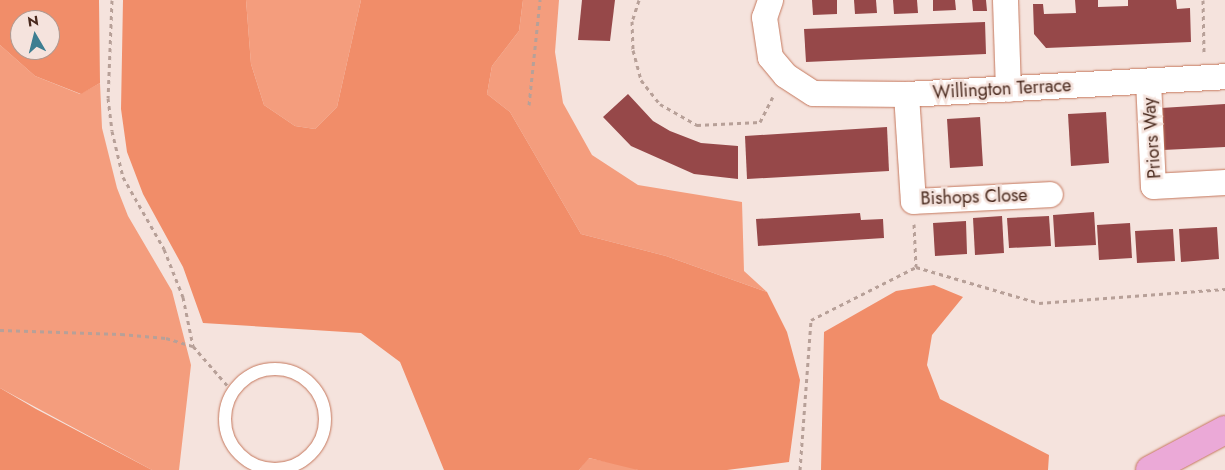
<!DOCTYPE html>
<style>
body{margin:0}
#map{position:relative;width:1225px;height:470px;overflow:hidden;background:#f5e3dd;font-family:Jost,sans-serif}
div>[style]{position:absolute}
[style*='--x']{left:calc(var(--x)*1px);top:calc(var(--y)*1px);width:calc(var(--w)*1px);rotate:calc(var(--a)*1deg)}
.green>*{inset:0;background:#f49d7d}
.forest>*{inset:0;background:#f18d69}
.building>*{inset:0;background:#964849}
.path>*{height:3px;margin-top:-1.5px;transform-origin:0;background:repeating-linear-gradient(90deg,#b7a098 0 4px,transparent 0 8px)}
.roads{filter:drop-shadow(0 0 1px #c5785d) drop-shadow(0 0 1px #c5785d)}
.service>*{height:12px;margin:-6px;padding:0 6px;transform-origin:6px;border-radius:6px;background:#fff}
.service>.ring{margin:-6px;padding:0;box-sizing:content-box;background:none;border:12px solid #fff;border-radius:50%}
.minor>*{height:25px;margin:-12.5px;padding:0 12.5px;transform-origin:12.5px;border-radius:12.5px;background:#fff}
.primary>*{height:28px;margin:-14px;padding:0 14px;transform-origin:14px;border-radius:14px;background:#eba9d7}
span{translate:-50% -50%;white-space:nowrap;text-align:center;line-height:1.15;-webkit-text-stroke:5px #f5e3dd;paint-order:stroke}
.street-label{font-size:18px;color:#49291d}
.north{position:absolute;left:10px;top:10px;width:50px;height:50px;box-sizing:border-box;background:#f5e3dd;border:1px solid #b09990;border-radius:50%;rotate:352deg;font-size:14px;font-weight:700;line-height:20px;text-align:center;color:#49291d}
.north::after{content:'';display:block;margin:auto;width:18px;height:22px;background:#3e7e91;clip-path:polygon(50% 0,100% 100%,50% 72%,0 100%)}
</style>
<div id="map">
<div class="green">
<div style="clip-path:polygon(246px 0,361px 0,337px 107px,315px 129px,295px 126px,264px 105px,251px 64px)"></div>
<div style="clip-path:polygon(523px 0,559px 0,555px 52px,563px 103px,592px 155px,638px 185px,742px 202px,744px 271px,767px 292px,666px 256px,581px 234px,510px 112px,487px 94px,492px 66px,519px 31px)"></div>
<div style="clip-path:polygon(0 45px,35px 76px,80px 94px,100px 83px,102px 128px,117px 188px,128px 216px,172px 291px,191px 365px,179px 470px,152px 470px,0 388px)"></div>
<div style="clip-path:polygon(588px 458px,629px 466px,638px 470px,579px 470px)"></div>
</div>
<div class="forest">
<div style="clip-path:polygon(evenodd,0 0,99px 0,100px 83px,81px 94px,35px 76px,0 45px,0 0,20px 20px,50px 20px,50px 50px,20px 50px,20px 20px)"></div>
<div style="clip-path:polygon(123px 0,246px 0,251px 64px,264px 105px,295px 126px,315px 129px,337px 107px,361px 0,523px 0,519px 31px,492px 66px,487px 94px,510px 112px,581px 234px,666px 256px,767px 292px,787px 332px,800px 380px,789px 462px,727px 470px,638px 470px,589px 458px,579px 470px,444px 470px,400px 362px,361px 333px,203px 323px,183px 267px,143px 194px,127px 152px,121px 109px)"></div>
<div style="clip-path:polygon(934px 285px,963px 297px,932px 335px,927px 365px,940px 399px,1049px 455px,1048px 470px,821px 470px,824px 332px,896px 291px)"></div>
<div style="clip-path:polygon(0 388px,36px 409px,152px 470px,0 470px)"></div>
</div>
<div class="building">
<div style="clip-path:polygon(582px 0,615px 0,610px 41px,578px 40px)"></div>
<div style="clip-path:polygon(812px 0,837px 0,837px 14px,813px 15px)"></div>
<div style="clip-path:polygon(854px 0,876px 0,877px 13px,855px 14px)"></div>
<div style="clip-path:polygon(893px 0,917px 0,918px 13px,894px 14px)"></div>
<div style="clip-path:polygon(933px 0,955px 0,956px 10px,933px 11px)"></div>
<div style="clip-path:polygon(972px 0,986px 0,987px 11px,973px 11px)"></div>
<div style="clip-path:polygon(1075px 0,1098px 0,1098px 7px,1128px 6px,1128px 0,1176px 0,1177px 9px,1190px 8px,1191px 42px,1046px 48px,1034px 34px,1033px 4px,1043px 4px,1044px 14px,1076px 13px)"></div>
<div style="clip-path:polygon(985px 22px,986px 54px,806px 62px,804px 29px)"></div>
<div style="clip-path:polygon(628px 94px,653px 121px,670px 131px,701px 143px,738px 146px,738px 179px,694px 174px,631px 146px,603px 117px)"></div>
<div style="clip-path:polygon(1225px 104px,1225px 147px,1163px 150px,1161px 108px)"></div>
<div style="clip-path:polygon(1106px 112px,1109px 163px,1071px 166px,1068px 114px)"></div>
<div style="clip-path:polygon(980px 117px,983px 166px,950px 168px,947px 119px)"></div>
<div style="clip-path:polygon(887px 127px,889px 171px,747px 179px,745px 136px)"></div>
<div style="clip-path:polygon(1094px 212px,1096px 245px,1055px 247px,1053px 215px)"></div>
<div style="clip-path:polygon(860px 213px,861px 220px,883px 219px,884px 238px,758px 246px,756px 219px)"></div>
<div style="clip-path:polygon(1002px 216px,1004px 253px,975px 255px,973px 218px)"></div>
<div style="clip-path:polygon(1049px 216px,1051px 246px,1009px 248px,1007px 218px)"></div>
<div style="clip-path:polygon(966px 221px,967px 254px,935px 256px,933px 223px)"></div>
<div style="clip-path:polygon(1130px 223px,1132px 258px,1099px 260px,1097px 225px)"></div>
<div style="clip-path:polygon(1217px 227px,1219px 259px,1181px 262px,1179px 229px)"></div>
<div style="clip-path:polygon(1173px 229px,1175px 261px,1137px 263px,1135px 231px)"></div>
</div>
<div class="path">
<div style="--x:112;--y:0;--w:98;--a:92.3"></div>
<div style="--x:108;--y:98;--w:33;--a:83"></div>
<div style="--x:112;--y:131;--w:47;--a:76.6"></div>
<div style="--x:123;--y:177;--w:83;--a:60.3"></div>
<div style="--x:164;--y:249;--w:52;--a:68.4"></div>
<div style="--x:183;--y:297;--w:50;--a:78.5"></div>
<div style="--x:193;--y:346;--w:61;--a:49"></div>
<div style="--x:639;--y:0;--w:22;--a:108"></div>
<div style="--x:632;--y:21;--w:29;--a:88"></div>
<div style="--x:633;--y:50;--w:31;--a:75"></div>
<div style="--x:641;--y:80;--w:31;--a:52"></div>
<div style="--x:660;--y:104;--w:43;--a:29.6"></div>
<div style="--x:697;--y:125;--w:63;--a:-2.7"></div>
<div style="--x:760;--y:122;--w:28;--a:-63"></div>
<div style="--x:1203;--y:0;--w:52;--a:88.9"></div>
<div style="--x:529;--y:105;--w:106;--a:-84"></div>
<div style="--x:914;--y:224;--w:43;--a:87.3"></div>
<div style="--x:916;--y:267;--w:128;--a:16.3"></div>
<div style="--x:1039;--y:303;--w:187;--a:-4.3"></div>
<div style="--x:0;--y:330;--w:121;--a:1.9"></div>
<div style="--x:121;--y:334;--w:45;--a:5.1"></div>
<div style="--x:166;--y:338;--w:28;--a:17"></div>
<div style="--x:800;--y:470;--w:150;--a:-85.8"></div>
<div style="--x:811;--y:320;--w:118;--a:-26.8"></div>
</div>
<div class="roads">
<div class="service">
<div class="ring" style="left:225px;top:369px;width:88px;height:88px"></div>
</div>
<div class="minor">
<div style="--x:770;--y:0;--w:18;--a:109"></div>
<div style="--x:764;--y:17;--w:40;--a:81.5"></div>
<div style="--x:770;--y:57;--w:23;--a:50"></div>
<div style="--x:785;--y:75;--w:33;--a:33"></div>
<div style="--x:813;--y:93;--w:93;--a:0.6"></div>
<div style="--x:906;--y:94;--w:320;--a:-3.2"></div>
<div style="--x:1005;--y:0;--w:89;--a:88.1"></div>
<div style="--x:1148;--y:81;--w:105;--a:87.3"></div>
<div style="--x:1153;--y:186;--w:72;--a:-3.2"></div>
<div style="--x:906;--y:94;--w:107;--a:86.3"></div>
<div style="--x:913;--y:201;--w:137;--a:-2.9"></div>
</div>
<div class="primary">
<div style="--x:1150;--y:470;--w:85;--a:-28.1"></div>
</div>
</div>
<div class="street-label">
<span style="left:1002px;top:89px;rotate:-3deg">Willington Terrace</span>
<span style="left:1152px;top:138px;rotate:-94deg">Priors Way</span>
<span style="left:974px;top:197px;rotate:-2deg">Bishops Close</span>
</div>
<div class="north">N</div>
</div>
